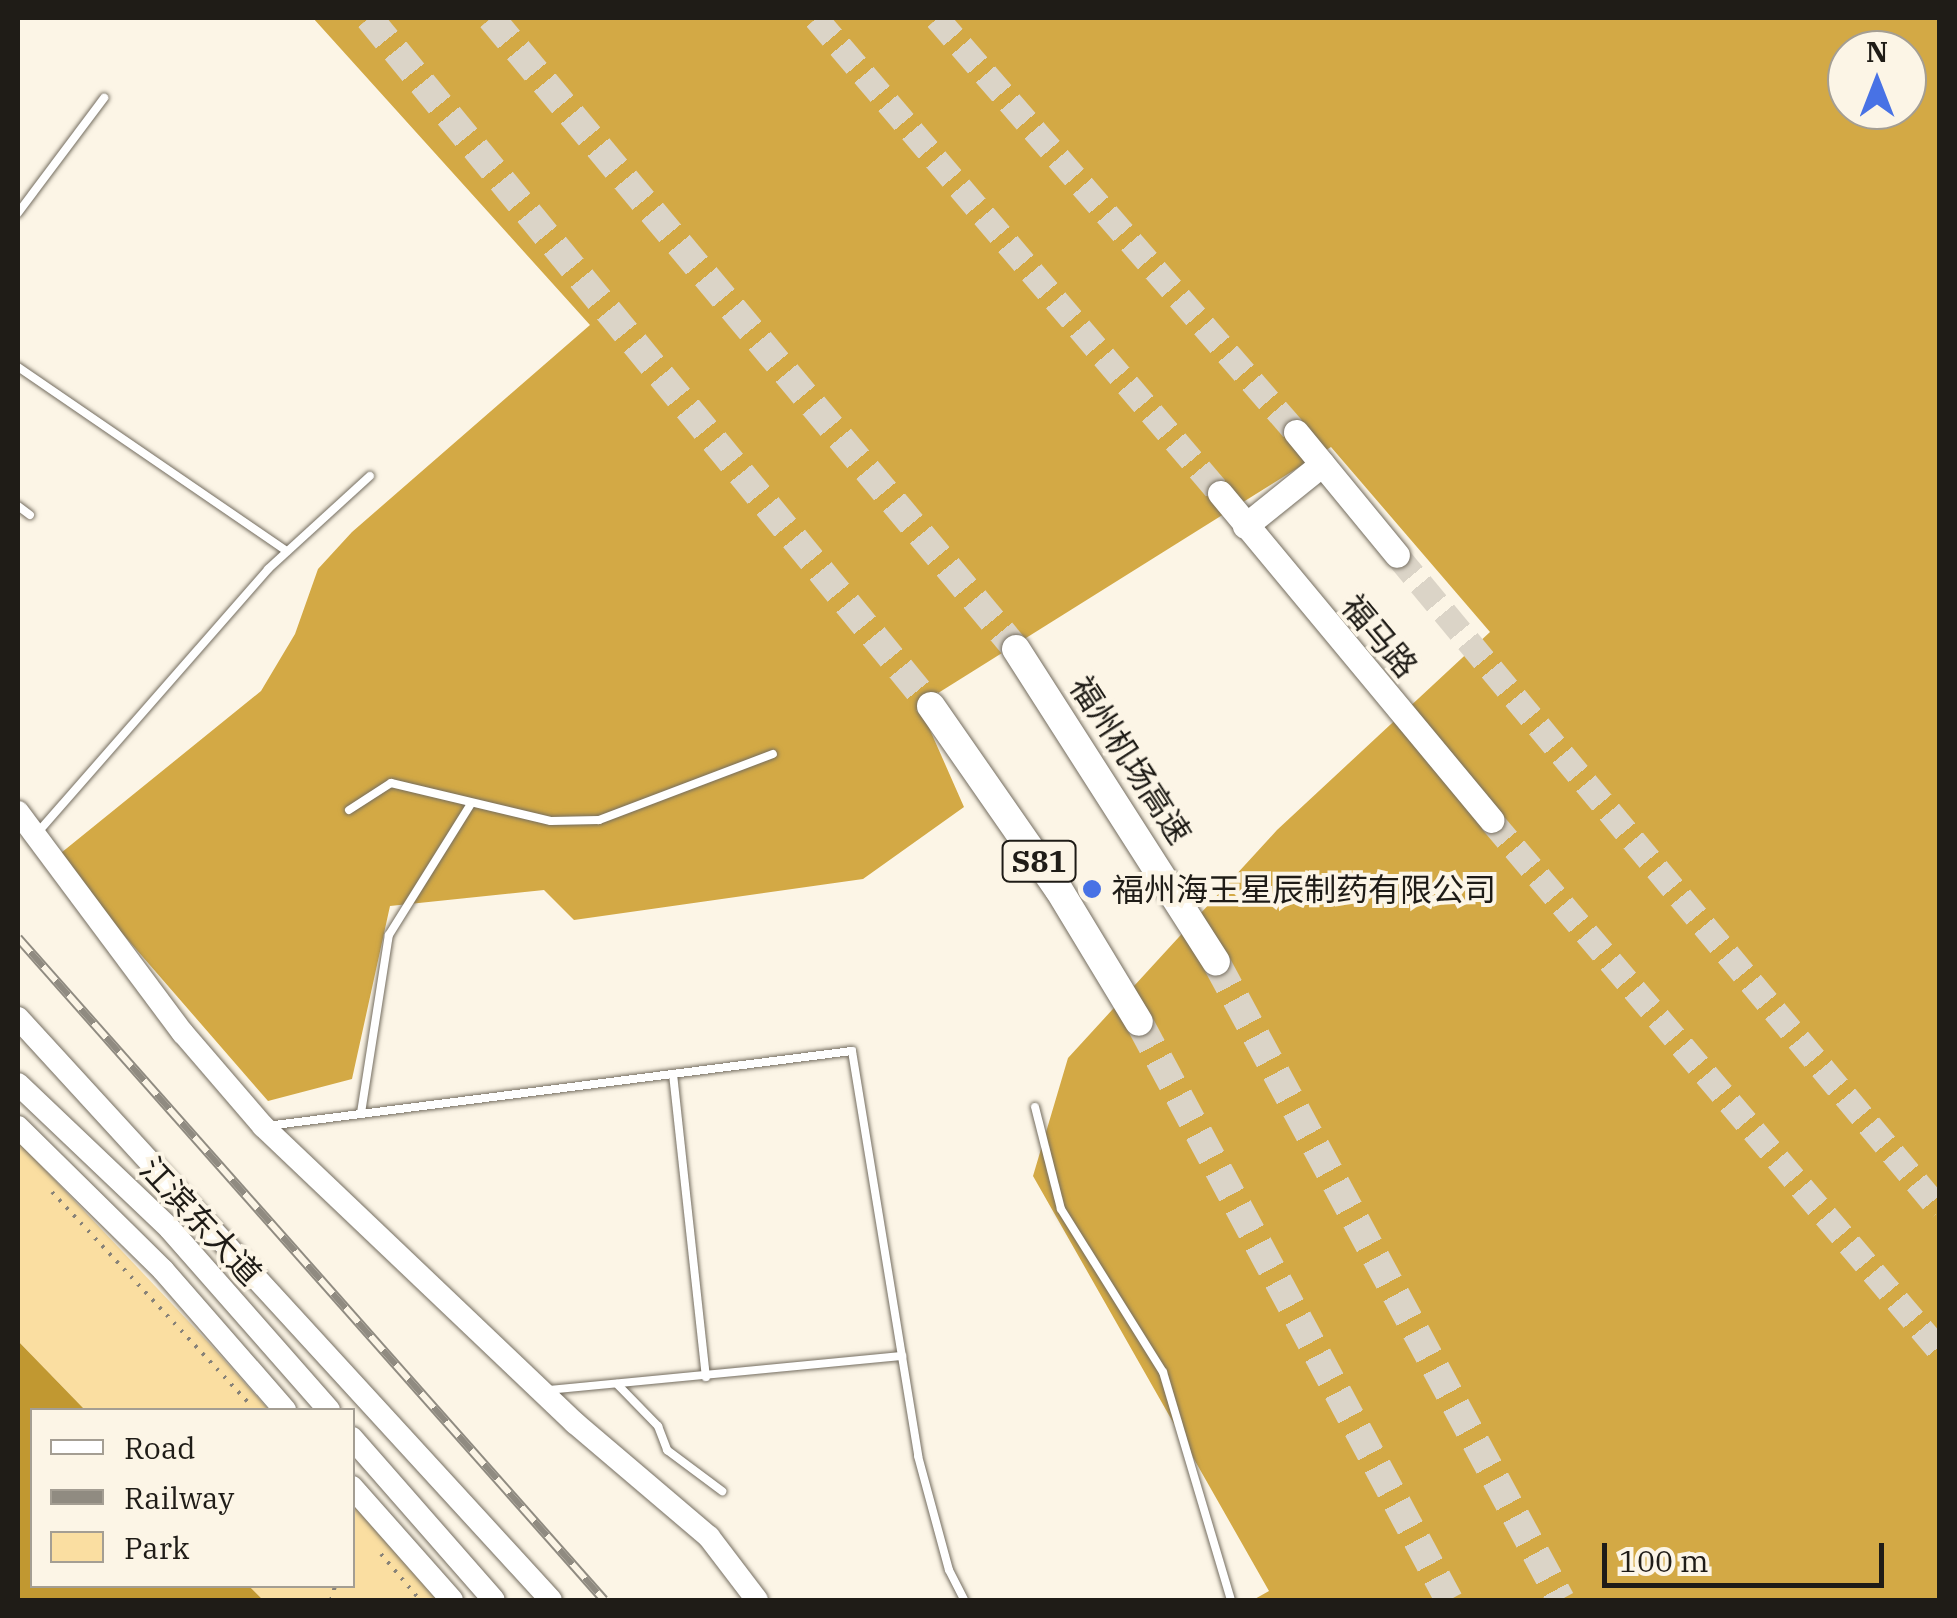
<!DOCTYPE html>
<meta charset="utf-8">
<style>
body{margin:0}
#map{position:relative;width:1957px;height:1618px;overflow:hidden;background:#fcf5e6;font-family:"IBM Plex Serif","Noto Sans SC",serif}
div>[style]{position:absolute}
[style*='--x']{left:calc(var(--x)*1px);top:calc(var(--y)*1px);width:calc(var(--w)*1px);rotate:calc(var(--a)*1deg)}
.green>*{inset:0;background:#fadea1}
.forest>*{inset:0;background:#d3a945}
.water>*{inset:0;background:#c19831}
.primary-tunnel>*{height:25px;margin-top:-12.5px;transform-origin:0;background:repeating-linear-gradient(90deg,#dbd4c7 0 25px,transparent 0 37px)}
.highway-tunnel>*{height:28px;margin-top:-14px;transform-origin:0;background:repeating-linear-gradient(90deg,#dbd4c7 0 28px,transparent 0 42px)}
.path>*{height:4px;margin-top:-2px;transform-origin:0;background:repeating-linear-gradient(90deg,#878278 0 2.5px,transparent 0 10.5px)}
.roads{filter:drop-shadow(0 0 2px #746d60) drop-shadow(0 0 2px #746d60)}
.lane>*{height:8px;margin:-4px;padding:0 4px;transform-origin:4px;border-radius:4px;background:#fff}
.secondary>*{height:22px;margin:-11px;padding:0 11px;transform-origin:11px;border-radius:11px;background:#fff}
.primary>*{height:25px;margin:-12.5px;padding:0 12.5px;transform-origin:12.5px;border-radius:12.5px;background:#fff}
.highway>*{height:28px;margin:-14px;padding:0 14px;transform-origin:14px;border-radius:14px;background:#fff}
.rail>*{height:10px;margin-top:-5px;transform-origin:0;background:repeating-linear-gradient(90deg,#fcf5e6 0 19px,#908b81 0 38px);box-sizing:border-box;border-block:2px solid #908b81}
.dots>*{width:28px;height:28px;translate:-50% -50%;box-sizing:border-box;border:5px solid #fcf5e6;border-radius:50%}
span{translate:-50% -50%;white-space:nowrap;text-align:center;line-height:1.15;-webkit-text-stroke:8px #fcf5e6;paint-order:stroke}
.shield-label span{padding:2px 8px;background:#fcf5e6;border:2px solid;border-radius:8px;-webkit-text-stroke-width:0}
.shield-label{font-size:30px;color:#1f1c17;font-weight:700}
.street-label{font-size:32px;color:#1f1c17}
.poi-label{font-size:32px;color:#1f1c17}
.left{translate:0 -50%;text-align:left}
.frame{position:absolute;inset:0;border:20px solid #1f1c17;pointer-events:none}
.legend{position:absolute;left:30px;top:1408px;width:325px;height:180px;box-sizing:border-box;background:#fcf5e6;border:2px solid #a49e93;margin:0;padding:12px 18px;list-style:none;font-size:30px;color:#1f1c17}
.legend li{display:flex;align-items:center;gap:20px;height:50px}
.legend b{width:50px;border:2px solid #a49e93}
.north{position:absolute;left:1827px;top:30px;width:100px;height:100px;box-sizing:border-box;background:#fcf5e6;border:2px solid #a49e93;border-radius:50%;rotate:0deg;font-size:28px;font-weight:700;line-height:40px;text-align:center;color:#1f1c17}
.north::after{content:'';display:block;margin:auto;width:35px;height:45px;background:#4872e5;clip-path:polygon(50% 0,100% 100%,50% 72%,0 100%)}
.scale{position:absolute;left:1602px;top:1543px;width:282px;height:45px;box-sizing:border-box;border:5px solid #1f1c17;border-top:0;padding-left:12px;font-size:30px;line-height:35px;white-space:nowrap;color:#1f1c17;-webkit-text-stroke:8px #fcf5e6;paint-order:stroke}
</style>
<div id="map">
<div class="green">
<div style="clip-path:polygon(18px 1141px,209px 1343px,269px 1410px,85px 1410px,18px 1341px)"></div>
<div style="clip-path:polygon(353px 1505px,437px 1600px,263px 1600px,249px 1586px,352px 1586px)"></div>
</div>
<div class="forest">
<div style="clip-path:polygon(evenodd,313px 18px,1939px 18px,1939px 1600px,1253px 1600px,1269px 1591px,1033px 1176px,1068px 1058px,1277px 830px,1490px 632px,1331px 447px,919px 705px,964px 807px,863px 879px,574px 920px,544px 890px,390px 906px,352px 1079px,268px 1101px,56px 857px,261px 691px,295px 634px,318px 569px,352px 532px,590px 325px,313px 18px,1847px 50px,1907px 50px,1907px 110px,1847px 110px,1847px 50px)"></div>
</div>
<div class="water">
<div style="clip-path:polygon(18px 1341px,85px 1410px,32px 1410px,32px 1586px,249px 1586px,263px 1600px,18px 1600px)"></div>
</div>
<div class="primary-tunnel">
<div style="--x:816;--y:18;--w:624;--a:49.62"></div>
<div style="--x:937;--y:18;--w:548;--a:49.07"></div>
<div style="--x:1397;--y:555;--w:851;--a:50.34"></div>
<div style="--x:1491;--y:820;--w:695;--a:49.78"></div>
</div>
<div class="highway-tunnel">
<div style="--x:369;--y:18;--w:888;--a:50.76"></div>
<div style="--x:491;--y:18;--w:821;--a:50.24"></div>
<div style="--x:1216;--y:962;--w:725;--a:61.6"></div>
<div style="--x:1139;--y:1022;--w:656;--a:61.79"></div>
</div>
<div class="path">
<div style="--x:52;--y:1192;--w:290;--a:47"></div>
<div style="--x:381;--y:1554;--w:60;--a:49.7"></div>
<div style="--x:331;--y:1600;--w:15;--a:-74"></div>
</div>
<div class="roads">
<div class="lane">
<div style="--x:18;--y:213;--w:144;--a:-53.2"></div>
<div style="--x:18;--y:367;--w:326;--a:34.4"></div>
<div style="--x:18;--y:506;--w:15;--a:37"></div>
<div style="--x:349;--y:810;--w:50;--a:-32.7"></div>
<div style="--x:391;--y:783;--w:164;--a:13.4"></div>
<div style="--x:551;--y:821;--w:48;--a:-1.2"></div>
<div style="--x:599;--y:820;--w:186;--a:-20.8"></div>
<div style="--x:39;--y:831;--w:348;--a:-48.8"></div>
<div style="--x:268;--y:569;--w:138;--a:-42.4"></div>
<div style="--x:673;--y:1074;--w:305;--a:83.8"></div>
<div style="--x:1035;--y:1107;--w:105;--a:75.7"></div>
<div style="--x:1061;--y:1209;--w:192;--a:58"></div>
<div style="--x:1163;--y:1372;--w:238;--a:73.4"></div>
<div style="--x:361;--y:1113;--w:180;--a:-81.1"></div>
<div style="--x:389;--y:935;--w:155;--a:-58"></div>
<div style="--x:267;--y:1126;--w:590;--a:-7.31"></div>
<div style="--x:852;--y:1051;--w:410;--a:80.7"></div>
<div style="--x:918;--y:1456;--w:118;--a:74.8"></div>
<div style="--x:949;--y:1570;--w:34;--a:63"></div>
<div style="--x:617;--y:1384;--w:59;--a:45.7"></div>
<div style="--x:658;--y:1426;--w:26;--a:69"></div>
<div style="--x:667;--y:1450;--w:69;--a:36.7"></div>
<div style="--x:548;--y:1390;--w:356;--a:-5.5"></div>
</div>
<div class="secondary">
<div style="--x:18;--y:812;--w:276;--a:53.3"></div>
<div style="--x:183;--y:1033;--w:123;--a:49.3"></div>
<div style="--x:263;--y:1126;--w:431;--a:43.6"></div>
<div style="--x:575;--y:1423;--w:176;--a:40.4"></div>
<div style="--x:709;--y:1537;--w:79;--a:52.7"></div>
<div style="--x:18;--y:1018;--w:789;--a:47.52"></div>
<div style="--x:18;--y:1084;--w:210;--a:43.6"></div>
<div style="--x:170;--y:1229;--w:241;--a:48.7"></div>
<div style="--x:18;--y:1127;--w:204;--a:44.6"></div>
<div style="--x:163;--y:1270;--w:186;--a:48.9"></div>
<div style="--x:352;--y:1438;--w:215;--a:48.8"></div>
<div style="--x:352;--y:1487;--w:151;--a:48.5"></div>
</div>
<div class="primary">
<div style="--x:1296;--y:432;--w:159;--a:50.6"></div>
<div style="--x:1220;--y:493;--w:425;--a:50.3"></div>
<div style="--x:1245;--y:526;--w:99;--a:-38.8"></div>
</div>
<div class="highway">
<div style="--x:1016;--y:649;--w:371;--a:57.4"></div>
<div style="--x:931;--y:706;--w:224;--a:55.2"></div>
<div style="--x:1059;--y:890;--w:154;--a:58.8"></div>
</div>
</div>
<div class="rail">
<div style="--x:18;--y:938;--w:884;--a:48.48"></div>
</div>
<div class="dots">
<div style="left:1092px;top:889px;background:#4872e5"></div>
</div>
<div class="shield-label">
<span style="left:1039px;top:861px">S81</span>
</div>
<div class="street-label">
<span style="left:1380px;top:636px;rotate:50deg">福马路</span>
<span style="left:1131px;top:760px;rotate:57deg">福州机场高速</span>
<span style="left:201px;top:1221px;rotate:47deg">江滨东大道</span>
</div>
<div class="poi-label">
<span class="left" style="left:1112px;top:889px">福州海王星辰制药有限公司</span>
</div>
<div class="frame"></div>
<ul class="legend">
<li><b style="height:12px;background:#fff"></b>Road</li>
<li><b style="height:12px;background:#908b81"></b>Railway</li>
<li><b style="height:28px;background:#fadea1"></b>Park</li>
</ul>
<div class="north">N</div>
<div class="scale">100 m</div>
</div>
